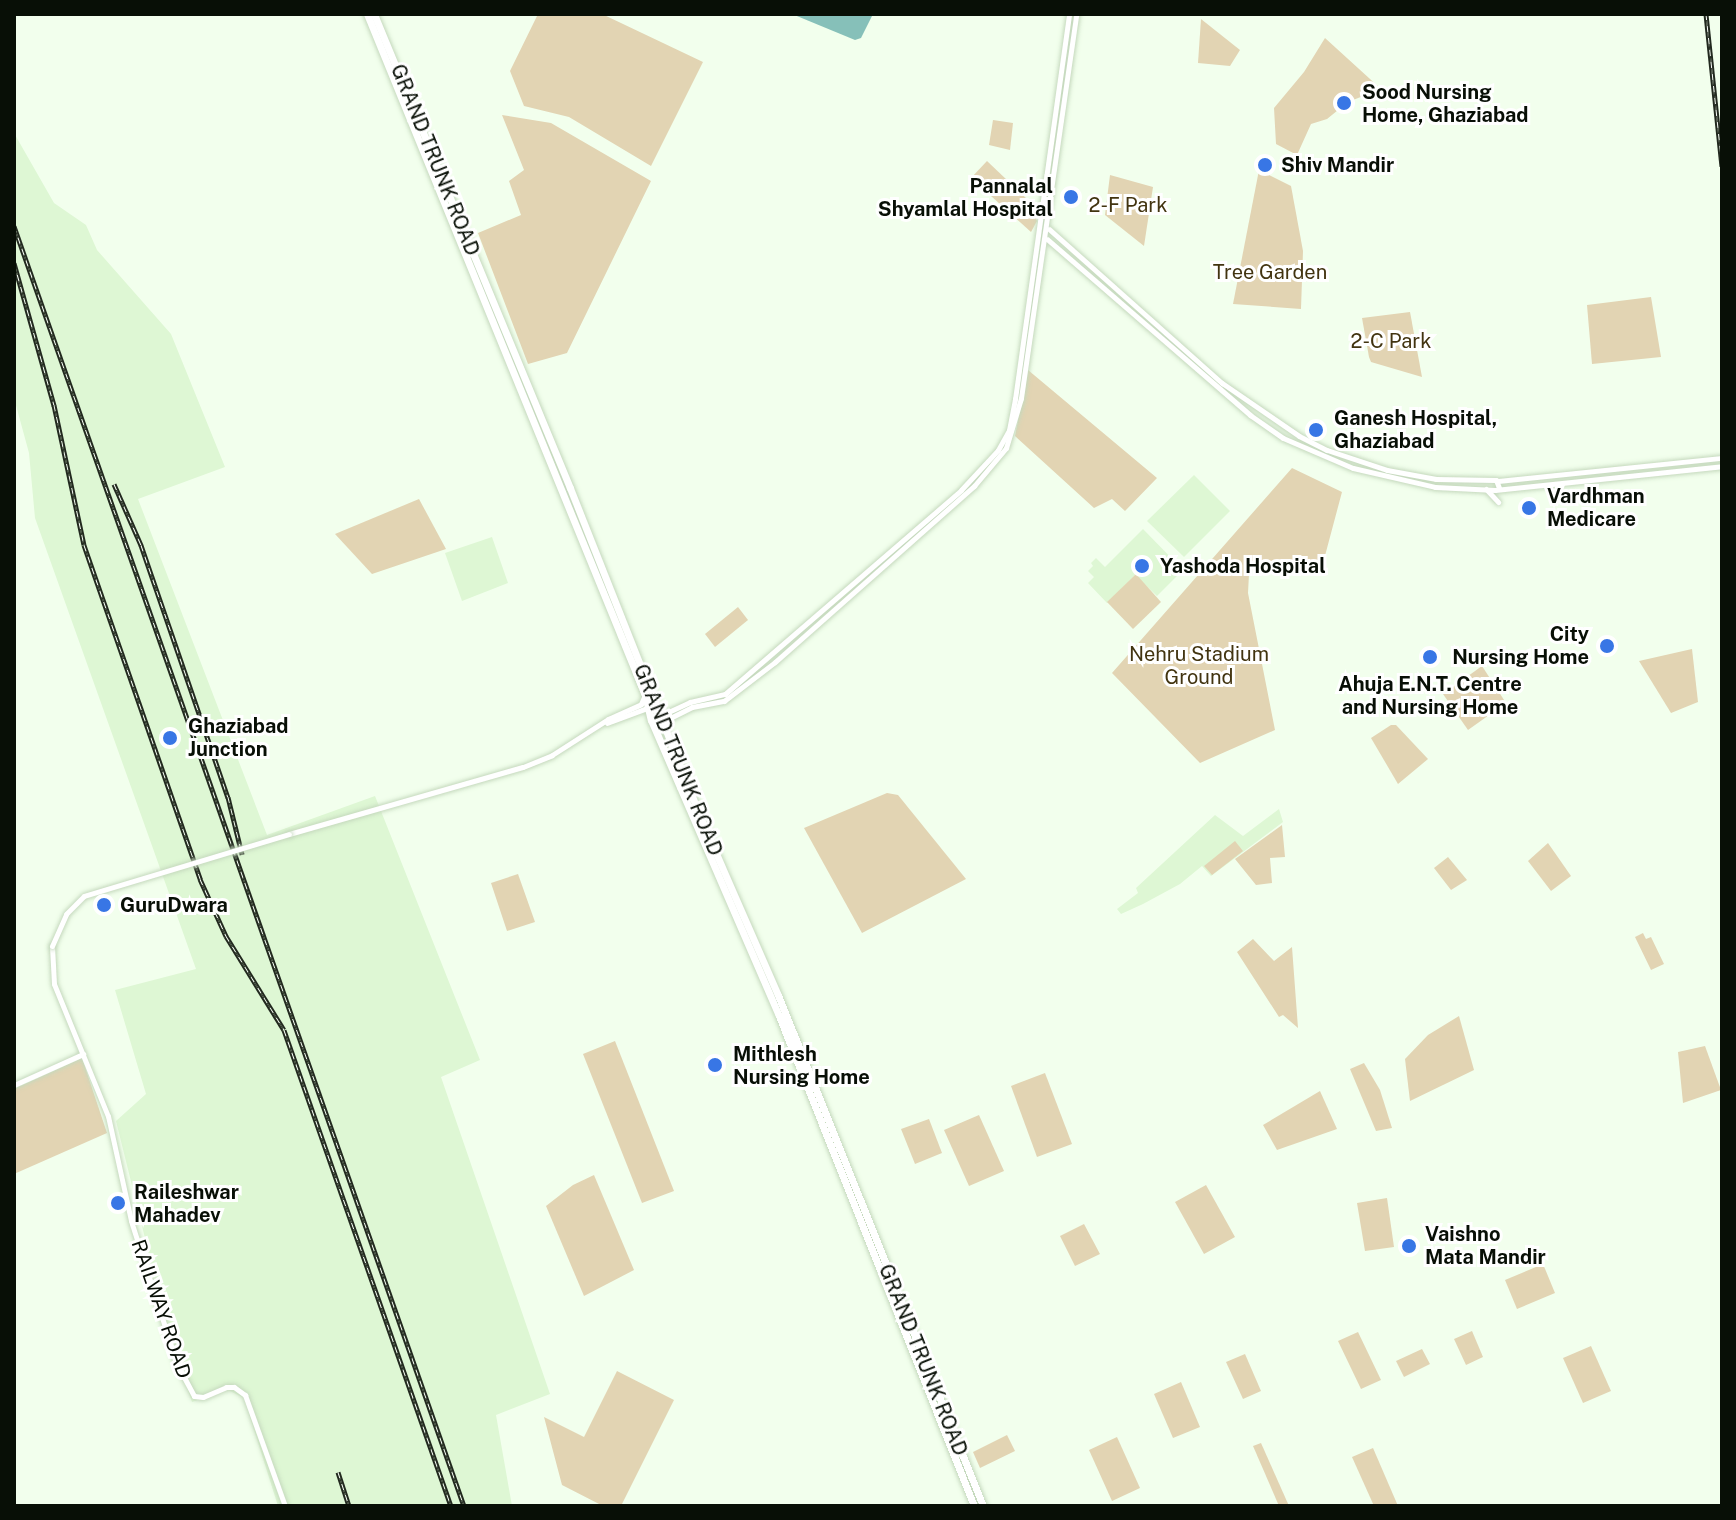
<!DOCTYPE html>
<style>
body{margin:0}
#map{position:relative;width:1736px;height:1520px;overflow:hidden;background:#f2ffed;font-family:"Public Sans",sans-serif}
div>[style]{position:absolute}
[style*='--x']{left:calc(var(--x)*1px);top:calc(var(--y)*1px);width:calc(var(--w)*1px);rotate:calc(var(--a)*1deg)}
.built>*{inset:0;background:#def7d4}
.green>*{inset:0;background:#e2d4b3}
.water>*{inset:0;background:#86c0b9}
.roads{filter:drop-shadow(0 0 2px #c5d9bd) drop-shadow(0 0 2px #c5d9bd)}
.tertiary>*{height:5px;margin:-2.5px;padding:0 2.5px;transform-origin:2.5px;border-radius:2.5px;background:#fff}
.trunk>*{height:7px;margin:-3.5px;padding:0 3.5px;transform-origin:3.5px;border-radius:3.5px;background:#fff}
.rail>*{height:5px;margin-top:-2.5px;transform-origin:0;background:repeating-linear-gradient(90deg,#fff 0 6px,#22291f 0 12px);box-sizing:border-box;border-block:2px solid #22291f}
.bridges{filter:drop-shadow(0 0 2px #c5d9bd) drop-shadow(0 0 2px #c5d9bd)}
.tertiary-bridge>*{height:5px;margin:-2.5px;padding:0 2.5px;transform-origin:2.5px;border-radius:2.5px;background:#fff}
.dots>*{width:22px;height:22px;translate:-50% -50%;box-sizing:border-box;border:4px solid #fff;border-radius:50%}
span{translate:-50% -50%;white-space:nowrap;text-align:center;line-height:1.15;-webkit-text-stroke:6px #fff;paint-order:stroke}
.poi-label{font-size:20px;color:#080f06;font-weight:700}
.left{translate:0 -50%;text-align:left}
.right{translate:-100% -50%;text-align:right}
.street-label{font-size:20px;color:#080f06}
.park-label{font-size:20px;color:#423410}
.frame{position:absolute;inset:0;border:16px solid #080f06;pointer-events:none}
</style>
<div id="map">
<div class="built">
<div style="clip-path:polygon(14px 133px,54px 203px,86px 225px,97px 250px,171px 334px,225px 467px,138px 499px,267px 835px,375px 796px,480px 1060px,441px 1077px,550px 1394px,496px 1415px,512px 1506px,278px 1506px,244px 1398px,228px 1390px,192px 1402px,170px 1339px,116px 1121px,146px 1094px,115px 990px,196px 969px,35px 518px,29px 453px,14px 398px)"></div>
<div style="clip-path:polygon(1194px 475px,1230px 511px,1184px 557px,1147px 521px)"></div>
<div style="clip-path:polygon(1143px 529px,1183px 570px,1157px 596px,1135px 575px,1107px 603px,1088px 583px,1094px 577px,1088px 571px,1093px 566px,1091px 563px,1096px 558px,1105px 567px)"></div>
<div style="clip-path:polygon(492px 537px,508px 583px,462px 601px,445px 553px)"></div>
<div style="clip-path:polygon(1279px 809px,1283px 822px,1211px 876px,1202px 866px,1180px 884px,1143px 904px,1121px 914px,1117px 909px,1138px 893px,1136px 888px,1215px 815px,1243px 836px)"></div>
</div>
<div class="green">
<div style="clip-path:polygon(538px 14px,602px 14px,703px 62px,651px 166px,569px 117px,524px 106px,510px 71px)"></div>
<div style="clip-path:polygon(1201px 19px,1240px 50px,1230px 66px,1198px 63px)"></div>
<div style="clip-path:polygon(1325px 38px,1381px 89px,1348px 102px,1327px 119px,1311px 124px,1297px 155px,1276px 144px,1274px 108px,1304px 72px)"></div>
<div style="clip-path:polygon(502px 115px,551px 123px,651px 181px,567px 353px,528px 364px,478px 233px,521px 215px,509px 181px,524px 170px)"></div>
<div style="clip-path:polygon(993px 120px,1013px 123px,1010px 150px,989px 145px)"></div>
<div style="clip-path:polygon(987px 161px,1028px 200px,1037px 221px,1031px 232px,971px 178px)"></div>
<div style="clip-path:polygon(1259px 170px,1291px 186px,1303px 251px,1301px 309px,1233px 304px)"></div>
<div style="clip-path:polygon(1110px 175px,1153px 187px,1144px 246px,1105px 215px)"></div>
<div style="clip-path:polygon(1651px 297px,1661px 357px,1592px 364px,1587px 305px)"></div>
<div style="clip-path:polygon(1410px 312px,1422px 377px,1371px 362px,1369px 357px,1362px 318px)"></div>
<div style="clip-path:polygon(1028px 370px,1157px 478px,1125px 511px,1112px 499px,1094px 508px,1015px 436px)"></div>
<div style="clip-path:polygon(1292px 468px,1342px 492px,1322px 567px,1262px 560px,1249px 574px,1248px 593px,1275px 730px,1200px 763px,1112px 673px)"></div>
<div style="clip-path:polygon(419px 499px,446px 549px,372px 574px,335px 534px)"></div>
<div style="clip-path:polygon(1136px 574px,1161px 602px,1133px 629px,1107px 602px)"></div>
<div style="clip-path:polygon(738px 607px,748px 620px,715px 647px,705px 634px)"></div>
<div style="clip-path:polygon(1692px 649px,1698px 702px,1671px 713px,1639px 661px)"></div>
<div style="clip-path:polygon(1482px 666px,1506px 703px,1468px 730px,1443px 694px)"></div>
<div style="clip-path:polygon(1391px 725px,1396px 725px,1428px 759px,1398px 784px,1371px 738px)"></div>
<div style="clip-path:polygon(887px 793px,898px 795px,966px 879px,862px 933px,804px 828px)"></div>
<div style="clip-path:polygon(1282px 825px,1285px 857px,1270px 858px,1272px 883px,1256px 885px,1235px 859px)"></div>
<div style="clip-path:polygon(1235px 841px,1243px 851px,1212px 875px,1204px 866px)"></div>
<div style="clip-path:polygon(1548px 843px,1571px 876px,1551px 891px,1528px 861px)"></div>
<div style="clip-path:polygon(1448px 857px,1467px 880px,1451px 890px,1434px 868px)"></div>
<div style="clip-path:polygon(518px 874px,535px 922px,507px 931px,491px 883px)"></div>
<div style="clip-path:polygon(1643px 933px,1646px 939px,1651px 937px,1664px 964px,1651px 970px,1635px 937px)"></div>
<div style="clip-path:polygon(1253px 939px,1274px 961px,1292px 947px,1298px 1028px,1283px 1015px,1279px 1017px,1237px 952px)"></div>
<div style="clip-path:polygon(1459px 1016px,1474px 1070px,1410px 1101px,1405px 1059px,1428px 1035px)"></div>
<div style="clip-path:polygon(615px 1041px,674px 1191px,642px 1203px,583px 1054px)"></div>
<div style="clip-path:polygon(1705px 1046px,1721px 1090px,1683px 1103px,1678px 1052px)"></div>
<div style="clip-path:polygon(82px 1058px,107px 1133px,14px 1174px,14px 1089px)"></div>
<div style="clip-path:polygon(1364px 1063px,1380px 1090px,1392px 1128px,1376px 1131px,1350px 1069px)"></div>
<div style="clip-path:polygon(1045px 1073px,1072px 1144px,1037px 1157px,1011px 1086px)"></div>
<div style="clip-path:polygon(1320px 1091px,1337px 1129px,1277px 1150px,1263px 1125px)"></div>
<div style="clip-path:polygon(979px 1115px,1004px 1171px,969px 1186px,944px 1130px)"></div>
<div style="clip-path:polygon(929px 1119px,942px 1153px,915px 1164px,901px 1129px)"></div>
<div style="clip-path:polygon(594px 1175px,634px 1270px,584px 1296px,546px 1206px,573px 1185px)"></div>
<div style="clip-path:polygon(1206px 1185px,1235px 1237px,1204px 1254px,1175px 1202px)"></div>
<div style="clip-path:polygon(1387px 1198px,1394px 1247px,1365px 1251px,1357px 1203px)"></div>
<div style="clip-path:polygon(1084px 1224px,1100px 1254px,1075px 1266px,1060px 1236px)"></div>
<div style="clip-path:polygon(1543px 1264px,1555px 1293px,1517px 1309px,1505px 1280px)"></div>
<div style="clip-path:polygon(1472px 1331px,1483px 1357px,1466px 1365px,1454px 1339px)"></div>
<div style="clip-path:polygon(1358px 1332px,1381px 1380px,1361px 1389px,1338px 1341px)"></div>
<div style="clip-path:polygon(1591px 1346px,1611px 1391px,1583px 1403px,1563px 1358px)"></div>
<div style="clip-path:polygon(1422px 1349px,1430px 1364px,1404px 1377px,1396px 1361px)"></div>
<div style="clip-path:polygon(1245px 1354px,1261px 1391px,1243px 1399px,1226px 1362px)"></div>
<div style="clip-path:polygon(617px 1371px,674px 1400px,621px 1506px,603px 1506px,562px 1485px,544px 1417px,584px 1437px)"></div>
<div style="clip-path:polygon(1181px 1382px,1200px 1427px,1173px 1438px,1154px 1394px)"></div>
<div style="clip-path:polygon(1007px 1435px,1015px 1451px,980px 1468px,973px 1452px)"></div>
<div style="clip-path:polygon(1117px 1437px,1140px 1488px,1112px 1501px,1089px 1450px)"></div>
<div style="clip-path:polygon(1261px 1443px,1289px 1506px,1279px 1506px,1253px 1446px)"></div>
<div style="clip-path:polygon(1373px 1448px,1398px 1506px,1374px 1506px,1352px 1457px)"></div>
</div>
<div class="water">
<div style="clip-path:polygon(792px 14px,873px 14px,861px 38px,855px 40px)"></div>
</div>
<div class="roads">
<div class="tertiary">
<div style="--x:1049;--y:229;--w:232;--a:41.7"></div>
<div style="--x:1222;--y:383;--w:93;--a:34.5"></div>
<div style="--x:1299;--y:436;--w:31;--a:27"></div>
<div style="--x:1327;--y:450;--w:63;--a:18.4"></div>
<div style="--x:1387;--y:470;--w:50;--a:10.4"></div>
<div style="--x:1436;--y:479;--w:60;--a:1"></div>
<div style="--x:1496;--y:480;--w:9;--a:69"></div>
<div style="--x:1047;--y:239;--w:269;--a:40.9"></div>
<div style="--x:1250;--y:415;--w:40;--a:34.9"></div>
<div style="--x:1283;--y:438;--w:76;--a:23.2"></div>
<div style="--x:1353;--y:468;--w:84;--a:13"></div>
<div style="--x:1435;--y:487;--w:60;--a:2.9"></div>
<div style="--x:1495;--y:490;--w:228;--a:-6"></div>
<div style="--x:1498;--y:481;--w:225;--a:-5.9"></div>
<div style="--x:1486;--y:489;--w:18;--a:47"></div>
<div style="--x:651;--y:720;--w:43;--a:-24.8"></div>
<div style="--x:690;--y:702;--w:36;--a:-13"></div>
<div style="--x:725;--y:694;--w:312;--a:-40.8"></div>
<div style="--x:961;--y:490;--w:54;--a:-47.2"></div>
<div style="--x:998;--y:450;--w:23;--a:-61"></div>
<div style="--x:1009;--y:430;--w:32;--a:-79"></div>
<div style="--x:1015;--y:399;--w:389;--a:-82"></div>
<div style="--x:607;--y:723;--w:46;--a:-20.4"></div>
<div style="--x:654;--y:726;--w:42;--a:-26.6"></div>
<div style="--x:692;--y:707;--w:33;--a:-11"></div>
<div style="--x:724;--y:701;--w:64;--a:-37.4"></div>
<div style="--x:775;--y:662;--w:266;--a:-41.5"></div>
<div style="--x:974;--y:486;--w:50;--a:-49.9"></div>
<div style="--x:1006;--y:448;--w:52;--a:-73.3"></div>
<div style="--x:1021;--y:398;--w:388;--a:-81.8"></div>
<div style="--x:289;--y:834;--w:243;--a:-16"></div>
<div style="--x:523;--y:767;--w:31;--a:-22"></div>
<div style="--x:552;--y:755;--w:67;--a:-32.7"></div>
<div style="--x:608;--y:719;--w:36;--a:-24"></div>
<div style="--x:641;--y:704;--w:8;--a:-67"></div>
<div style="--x:52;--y:946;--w:38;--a:87"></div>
<div style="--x:54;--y:984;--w:143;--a:67.8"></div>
<div style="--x:108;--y:1116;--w:107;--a:77.6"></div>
<div style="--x:131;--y:1221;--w:150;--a:72.2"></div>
<div style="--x:177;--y:1364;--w:36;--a:62"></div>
<div style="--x:194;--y:1396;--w:9;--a:6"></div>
<div style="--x:203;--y:1397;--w:25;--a:-23"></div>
<div style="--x:226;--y:1387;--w:8;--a:0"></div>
<div style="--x:234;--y:1387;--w:14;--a:36"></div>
<div style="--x:245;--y:1395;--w:118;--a:70.2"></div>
<div style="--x:14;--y:1085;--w:76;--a:-24.2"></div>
</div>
<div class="trunk">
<div style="--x:367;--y:14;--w:736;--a:67.79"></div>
<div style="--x:645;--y:695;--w:26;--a:77"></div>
<div style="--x:651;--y:720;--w:322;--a:66.6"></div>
<div style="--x:779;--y:1016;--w:527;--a:68.3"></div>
<div style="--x:374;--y:14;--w:513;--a:67.53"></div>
<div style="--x:570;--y:488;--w:356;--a:68.4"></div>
<div style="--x:701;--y:819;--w:192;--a:66.4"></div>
<div style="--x:778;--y:995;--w:551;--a:68.14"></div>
</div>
</div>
<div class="rail">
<div style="--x:1706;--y:14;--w:153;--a:84"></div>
<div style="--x:14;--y:226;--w:1357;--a:70.63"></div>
<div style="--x:14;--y:263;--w:148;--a:74.3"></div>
<div style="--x:54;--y:405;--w:143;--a:77.9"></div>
<div style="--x:84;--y:545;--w:354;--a:70.8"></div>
<div style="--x:200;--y:879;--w:63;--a:65.5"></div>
<div style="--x:226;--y:936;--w:110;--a:58.3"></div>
<div style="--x:284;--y:1030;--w:504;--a:70.67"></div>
<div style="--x:114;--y:484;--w:67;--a:66.1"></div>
<div style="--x:141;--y:545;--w:267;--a:71"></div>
<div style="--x:228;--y:797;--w:59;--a:76.2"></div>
<div style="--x:338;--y:1472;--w:36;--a:72"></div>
</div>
<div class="bridges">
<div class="tertiary-bridge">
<div style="--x:52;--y:946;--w:35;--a:-66"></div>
<div style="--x:66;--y:914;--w:25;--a:-45"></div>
<div style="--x:84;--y:896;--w:214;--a:-16.8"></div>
</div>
</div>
<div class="dots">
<div style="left:1344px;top:103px;background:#3876e5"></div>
<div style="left:1265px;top:165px;background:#3876e5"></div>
<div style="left:1071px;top:197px;background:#3876e5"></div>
<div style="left:1316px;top:430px;background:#3876e5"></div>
<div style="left:1529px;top:508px;background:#3876e5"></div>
<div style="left:1142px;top:566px;background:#3876e5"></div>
<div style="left:1607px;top:646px;background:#3876e5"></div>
<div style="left:1430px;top:657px;background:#3876e5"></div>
<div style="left:170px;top:738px;background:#3876e5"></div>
<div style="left:104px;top:905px;background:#3876e5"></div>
<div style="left:715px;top:1065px;background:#3876e5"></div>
<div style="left:118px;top:1203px;background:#3876e5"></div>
<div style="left:1409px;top:1246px;background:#3876e5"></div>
</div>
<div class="poi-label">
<span class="left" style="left:1362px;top:104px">Sood Nursing<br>Home, Ghaziabad</span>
<span class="left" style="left:1281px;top:165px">Shiv Mandir</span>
<span class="right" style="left:1053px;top:198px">Pannalal<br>Shyamlal Hospital</span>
<span class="left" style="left:1334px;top:430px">Ganesh Hospital,<br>Ghaziabad</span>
<span class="left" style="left:1547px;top:508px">Vardhman<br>Medicare</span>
<span class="left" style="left:1160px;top:566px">Yashoda Hospital</span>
<span class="right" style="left:1589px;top:646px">City<br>Nursing Home</span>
<span style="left:1430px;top:696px">Ahuja E.N.T. Centre<br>and Nursing Home</span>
<span class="left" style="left:188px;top:738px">Ghaziabad<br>Junction</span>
<span class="left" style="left:120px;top:905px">GuruDwara</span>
<span class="left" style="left:733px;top:1066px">Mithlesh<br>Nursing Home</span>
<span class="left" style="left:134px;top:1204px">Raileshwar<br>Mahadev</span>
<span class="left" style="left:1425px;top:1246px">Vaishno<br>Mata Mandir</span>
</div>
<div class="street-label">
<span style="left:435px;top:160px;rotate:68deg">GRAND TRUNK ROAD</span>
<span style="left:678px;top:760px;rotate:68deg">GRAND TRUNK ROAD</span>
<span style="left:161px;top:1309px;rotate:71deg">RAILWAY ROAD</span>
<span style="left:923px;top:1360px;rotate:68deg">GRAND TRUNK ROAD</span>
</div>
<div class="park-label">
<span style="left:1128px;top:205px">2-F Park</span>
<span style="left:1270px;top:272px">Tree Garden</span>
<span style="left:1391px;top:341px">2-C Park</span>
<span style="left:1199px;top:666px">Nehru Stadium<br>Ground</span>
</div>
<div class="frame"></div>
</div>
